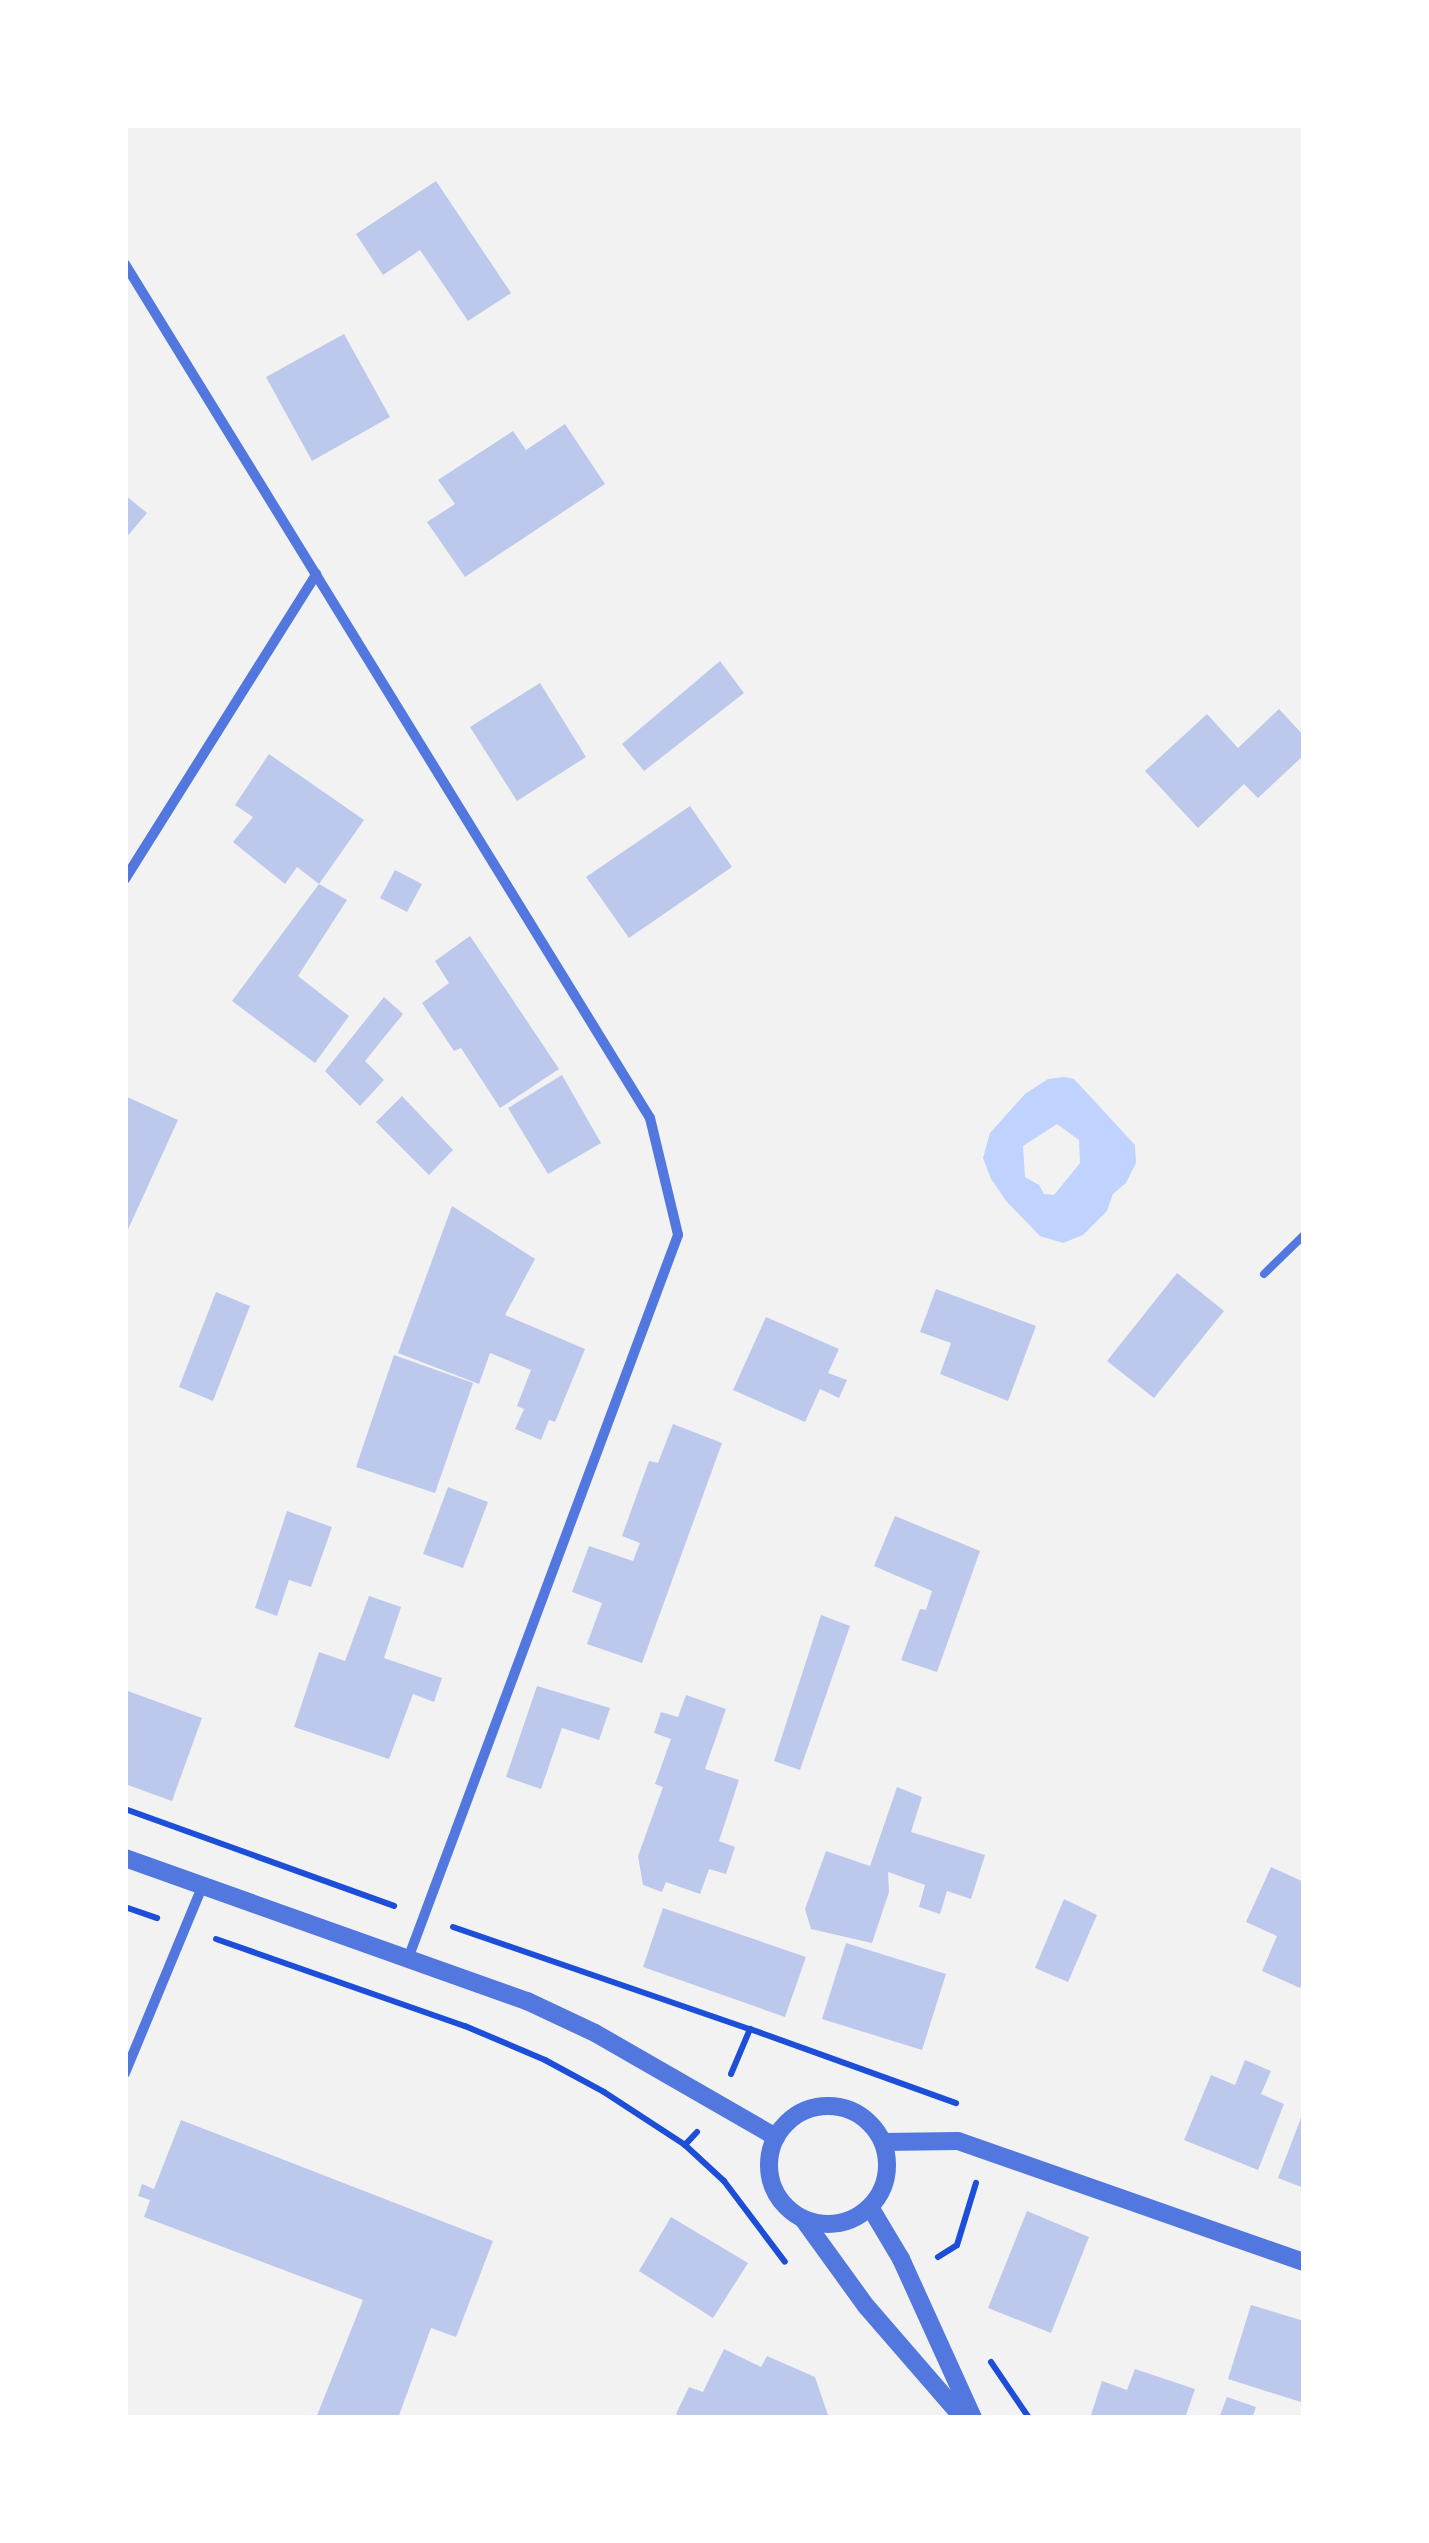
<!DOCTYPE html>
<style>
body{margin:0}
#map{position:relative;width:1429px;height:2543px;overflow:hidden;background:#f2f2f2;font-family:"Source Serif 4",serif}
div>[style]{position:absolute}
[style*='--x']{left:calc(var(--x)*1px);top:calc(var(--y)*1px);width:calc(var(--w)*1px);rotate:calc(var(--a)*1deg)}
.water>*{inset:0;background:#bfd3fe}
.building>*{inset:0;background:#bdc9ec}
.path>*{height:6px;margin:-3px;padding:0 3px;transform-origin:3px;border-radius:3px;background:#1d4ed8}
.service>*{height:8px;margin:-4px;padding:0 4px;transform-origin:4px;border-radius:4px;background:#5277de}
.minor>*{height:10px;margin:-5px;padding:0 5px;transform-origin:5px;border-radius:5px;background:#5277de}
.tertiary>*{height:18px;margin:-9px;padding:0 9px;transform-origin:9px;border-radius:9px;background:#5277de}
.tertiary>.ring{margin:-9px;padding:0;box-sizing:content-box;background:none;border:18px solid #5277de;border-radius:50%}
span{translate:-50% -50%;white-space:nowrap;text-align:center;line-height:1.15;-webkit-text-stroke:8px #fff;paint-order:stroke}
.frame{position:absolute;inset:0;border:128px solid #fff;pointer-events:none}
</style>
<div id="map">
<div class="water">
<div style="clip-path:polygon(evenodd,1064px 1077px,1074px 1079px,1135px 1145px,1136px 1163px,1126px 1183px,1113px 1194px,1107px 1211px,1083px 1235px,1063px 1243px,1040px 1236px,1007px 1202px,991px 1179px,983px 1158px,990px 1133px,1025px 1094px,1048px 1079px,1064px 1077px,1057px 1124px,1079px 1140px,1080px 1163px,1054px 1195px,1044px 1194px,1039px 1185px,1025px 1177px,1023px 1146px,1057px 1124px)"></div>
</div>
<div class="building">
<div style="clip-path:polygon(436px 181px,511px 293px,468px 321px,420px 250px,383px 275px,356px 234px)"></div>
<div style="clip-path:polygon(344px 334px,390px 417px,312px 461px,266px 377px)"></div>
<div style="clip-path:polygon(565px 424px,605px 484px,465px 577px,427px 522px,455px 504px,438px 480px,513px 431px,526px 450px)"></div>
<div style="clip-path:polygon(125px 495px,147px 513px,125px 539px)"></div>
<div style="clip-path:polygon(720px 661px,744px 693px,644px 771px,622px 744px)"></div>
<div style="clip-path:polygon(540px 683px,586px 757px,517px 801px,470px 727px)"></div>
<div style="clip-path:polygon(1279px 709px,1304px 736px,1304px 755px,1258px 798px,1244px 784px,1198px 828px,1145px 771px,1207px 714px,1238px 748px)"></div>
<div style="clip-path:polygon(269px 754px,364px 820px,319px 884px,297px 867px,285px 884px,233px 842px,253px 817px,235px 805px)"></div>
<div style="clip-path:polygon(690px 806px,732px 867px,629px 938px,586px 877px)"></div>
<div style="clip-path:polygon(395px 870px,422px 884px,407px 912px,380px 898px)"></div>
<div style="clip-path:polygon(319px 884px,347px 900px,298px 976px,349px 1016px,315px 1063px,232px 1001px)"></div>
<div style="clip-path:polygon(470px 936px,559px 1069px,500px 1108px,461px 1048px,454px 1051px,422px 1003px,449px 983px,435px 961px)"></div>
<div style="clip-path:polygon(384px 997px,403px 1014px,365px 1061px,384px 1080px,360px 1106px,325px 1071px)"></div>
<div style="clip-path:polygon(562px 1075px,601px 1143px,548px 1174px,508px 1108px)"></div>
<div style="clip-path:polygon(125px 1096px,178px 1120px,125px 1236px)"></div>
<div style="clip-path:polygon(402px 1096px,453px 1150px,429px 1175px,376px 1122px)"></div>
<div style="clip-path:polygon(452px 1206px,535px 1259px,505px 1315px,585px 1349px,555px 1422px,549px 1420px,541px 1440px,515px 1429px,524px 1409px,517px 1406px,531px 1370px,490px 1353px,479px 1384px,398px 1353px)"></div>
<div style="clip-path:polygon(1177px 1273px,1224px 1311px,1154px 1398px,1107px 1361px)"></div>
<div style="clip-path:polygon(936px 1289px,1036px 1326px,1008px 1401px,940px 1374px,951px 1343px,920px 1332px)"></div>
<div style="clip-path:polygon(216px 1292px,250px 1306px,213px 1401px,179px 1387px)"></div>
<div style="clip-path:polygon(766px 1317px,839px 1349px,828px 1373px,847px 1380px,839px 1398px,820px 1389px,805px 1422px,733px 1390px)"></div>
<div style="clip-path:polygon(394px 1355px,473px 1383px,435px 1493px,356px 1467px)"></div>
<div style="clip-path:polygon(673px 1424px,722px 1443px,642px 1663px,587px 1644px,602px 1603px,572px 1592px,589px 1546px,633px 1561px,640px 1543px,622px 1536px,649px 1461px,658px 1463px)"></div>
<div style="clip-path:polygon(448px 1487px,488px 1502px,463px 1568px,423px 1554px)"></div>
<div style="clip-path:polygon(287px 1511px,332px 1527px,311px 1587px,289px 1580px,277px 1616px,255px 1608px)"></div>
<div style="clip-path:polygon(895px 1516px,980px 1551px,937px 1672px,901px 1660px,920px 1609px,926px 1610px,932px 1591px,874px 1566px)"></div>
<div style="clip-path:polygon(369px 1596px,401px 1607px,384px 1658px,442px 1678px,434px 1702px,413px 1694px,389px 1759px,294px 1727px,319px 1652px,345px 1661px)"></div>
<div style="clip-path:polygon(821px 1615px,850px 1626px,800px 1770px,774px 1761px)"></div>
<div style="clip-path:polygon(537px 1686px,610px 1708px,599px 1740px,562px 1728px,541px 1789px,506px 1777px)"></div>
<div style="clip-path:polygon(125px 1690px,202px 1718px,172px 1801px,125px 1784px)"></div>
<div style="clip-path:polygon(686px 1695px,726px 1709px,705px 1769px,739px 1780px,719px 1841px,735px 1847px,726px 1874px,709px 1869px,700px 1894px,666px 1882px,662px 1892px,643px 1885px,638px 1856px,663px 1787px,655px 1784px,671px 1739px,654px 1733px,661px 1712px,678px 1717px)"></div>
<div style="clip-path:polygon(897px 1787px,922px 1797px,911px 1832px,985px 1855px,971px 1899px,947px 1891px,940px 1914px,919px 1907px,925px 1885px,888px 1872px,889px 1892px,872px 1943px,811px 1929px,805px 1909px,826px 1851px,870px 1866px)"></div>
<div style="clip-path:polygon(1271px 1867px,1304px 1882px,1304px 1979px,1300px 1988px,1262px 1971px,1277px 1936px,1246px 1922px)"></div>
<div style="clip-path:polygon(1064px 1899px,1097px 1915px,1068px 1982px,1035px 1968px)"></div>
<div style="clip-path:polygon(663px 1908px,806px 1957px,785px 2017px,643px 1967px)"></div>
<div style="clip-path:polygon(846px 1943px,946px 1974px,922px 2050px,822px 2019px)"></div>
<div style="clip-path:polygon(1245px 2060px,1271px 2071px,1261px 2094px,1284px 2104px,1258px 2170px,1184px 2140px,1211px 2075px,1235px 2085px)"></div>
<div style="clip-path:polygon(1304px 2110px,1304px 2188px,1278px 2178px)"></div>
<div style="clip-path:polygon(181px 2120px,493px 2241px,456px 2337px,431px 2328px,398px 2418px,316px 2418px,363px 2300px,144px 2217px,150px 2200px,138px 2196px,142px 2184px,154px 2189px)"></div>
<div style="clip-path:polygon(1027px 2211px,1089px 2237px,1051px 2333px,988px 2308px)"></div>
<div style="clip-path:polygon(671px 2217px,748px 2263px,713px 2318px,639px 2271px)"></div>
<div style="clip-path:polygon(1251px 2305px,1304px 2321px,1304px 2403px,1228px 2379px)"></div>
<div style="clip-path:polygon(724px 2349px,761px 2367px,767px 2356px,815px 2377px,829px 2418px,684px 2418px,676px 2414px,689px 2387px,703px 2392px)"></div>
<div style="clip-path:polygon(1135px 2369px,1195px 2389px,1185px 2418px,1090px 2418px,1102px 2381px,1127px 2390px)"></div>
<div style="clip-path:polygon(1227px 2397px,1256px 2407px,1252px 2418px,1219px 2418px)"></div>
</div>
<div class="path">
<div style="--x:125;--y:1809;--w:286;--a:19.8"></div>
<div style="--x:125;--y:1907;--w:34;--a:19"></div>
<div style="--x:453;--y:1927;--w:314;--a:19"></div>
<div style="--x:216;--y:1939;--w:264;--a:19.3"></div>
<div style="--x:465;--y:2026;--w:87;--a:23"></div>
<div style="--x:545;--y:2060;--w:67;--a:28.5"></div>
<div style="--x:604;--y:2092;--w:97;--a:33.2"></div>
<div style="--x:731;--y:2074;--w:49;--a:-67.1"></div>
<div style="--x:750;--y:2029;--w:219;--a:19.8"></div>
<div style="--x:697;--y:2132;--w:18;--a:133"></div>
<div style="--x:685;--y:2145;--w:53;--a:42.7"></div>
<div style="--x:724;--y:2181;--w:101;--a:53"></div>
<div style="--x:938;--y:2257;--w:22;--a:-32"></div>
<div style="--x:957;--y:2245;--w:65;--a:-73"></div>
<div style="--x:991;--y:2362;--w:68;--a:55.8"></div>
</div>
<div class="service">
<div style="--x:1264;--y:1274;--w:56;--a:-44.3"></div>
</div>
<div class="minor">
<div style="--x:125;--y:264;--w:1002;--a:58.42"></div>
<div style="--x:650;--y:1118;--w:120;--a:76.5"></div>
<div style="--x:678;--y:1235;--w:770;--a:110.46"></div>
<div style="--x:125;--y:879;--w:360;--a:-57.9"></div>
<div style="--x:125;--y:2073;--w:204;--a:-67.5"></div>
</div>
<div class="tertiary">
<div style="--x:125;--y:1858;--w:427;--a:19.6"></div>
<div style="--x:527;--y:2001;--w:75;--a:25.2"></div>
<div style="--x:595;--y:2033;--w:209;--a:29.9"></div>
<div class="ring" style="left:769px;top:2106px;width:100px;height:100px"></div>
<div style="--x:883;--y:2142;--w:75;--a:-0.8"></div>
<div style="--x:958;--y:2141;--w:367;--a:19.3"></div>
<div style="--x:870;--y:2207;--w:61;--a:59.2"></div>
<div style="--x:901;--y:2259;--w:175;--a:65.6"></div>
<div style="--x:803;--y:2219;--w:107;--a:54.1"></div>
<div style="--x:866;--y:2306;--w:148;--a:49.1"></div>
</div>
<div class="frame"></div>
</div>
